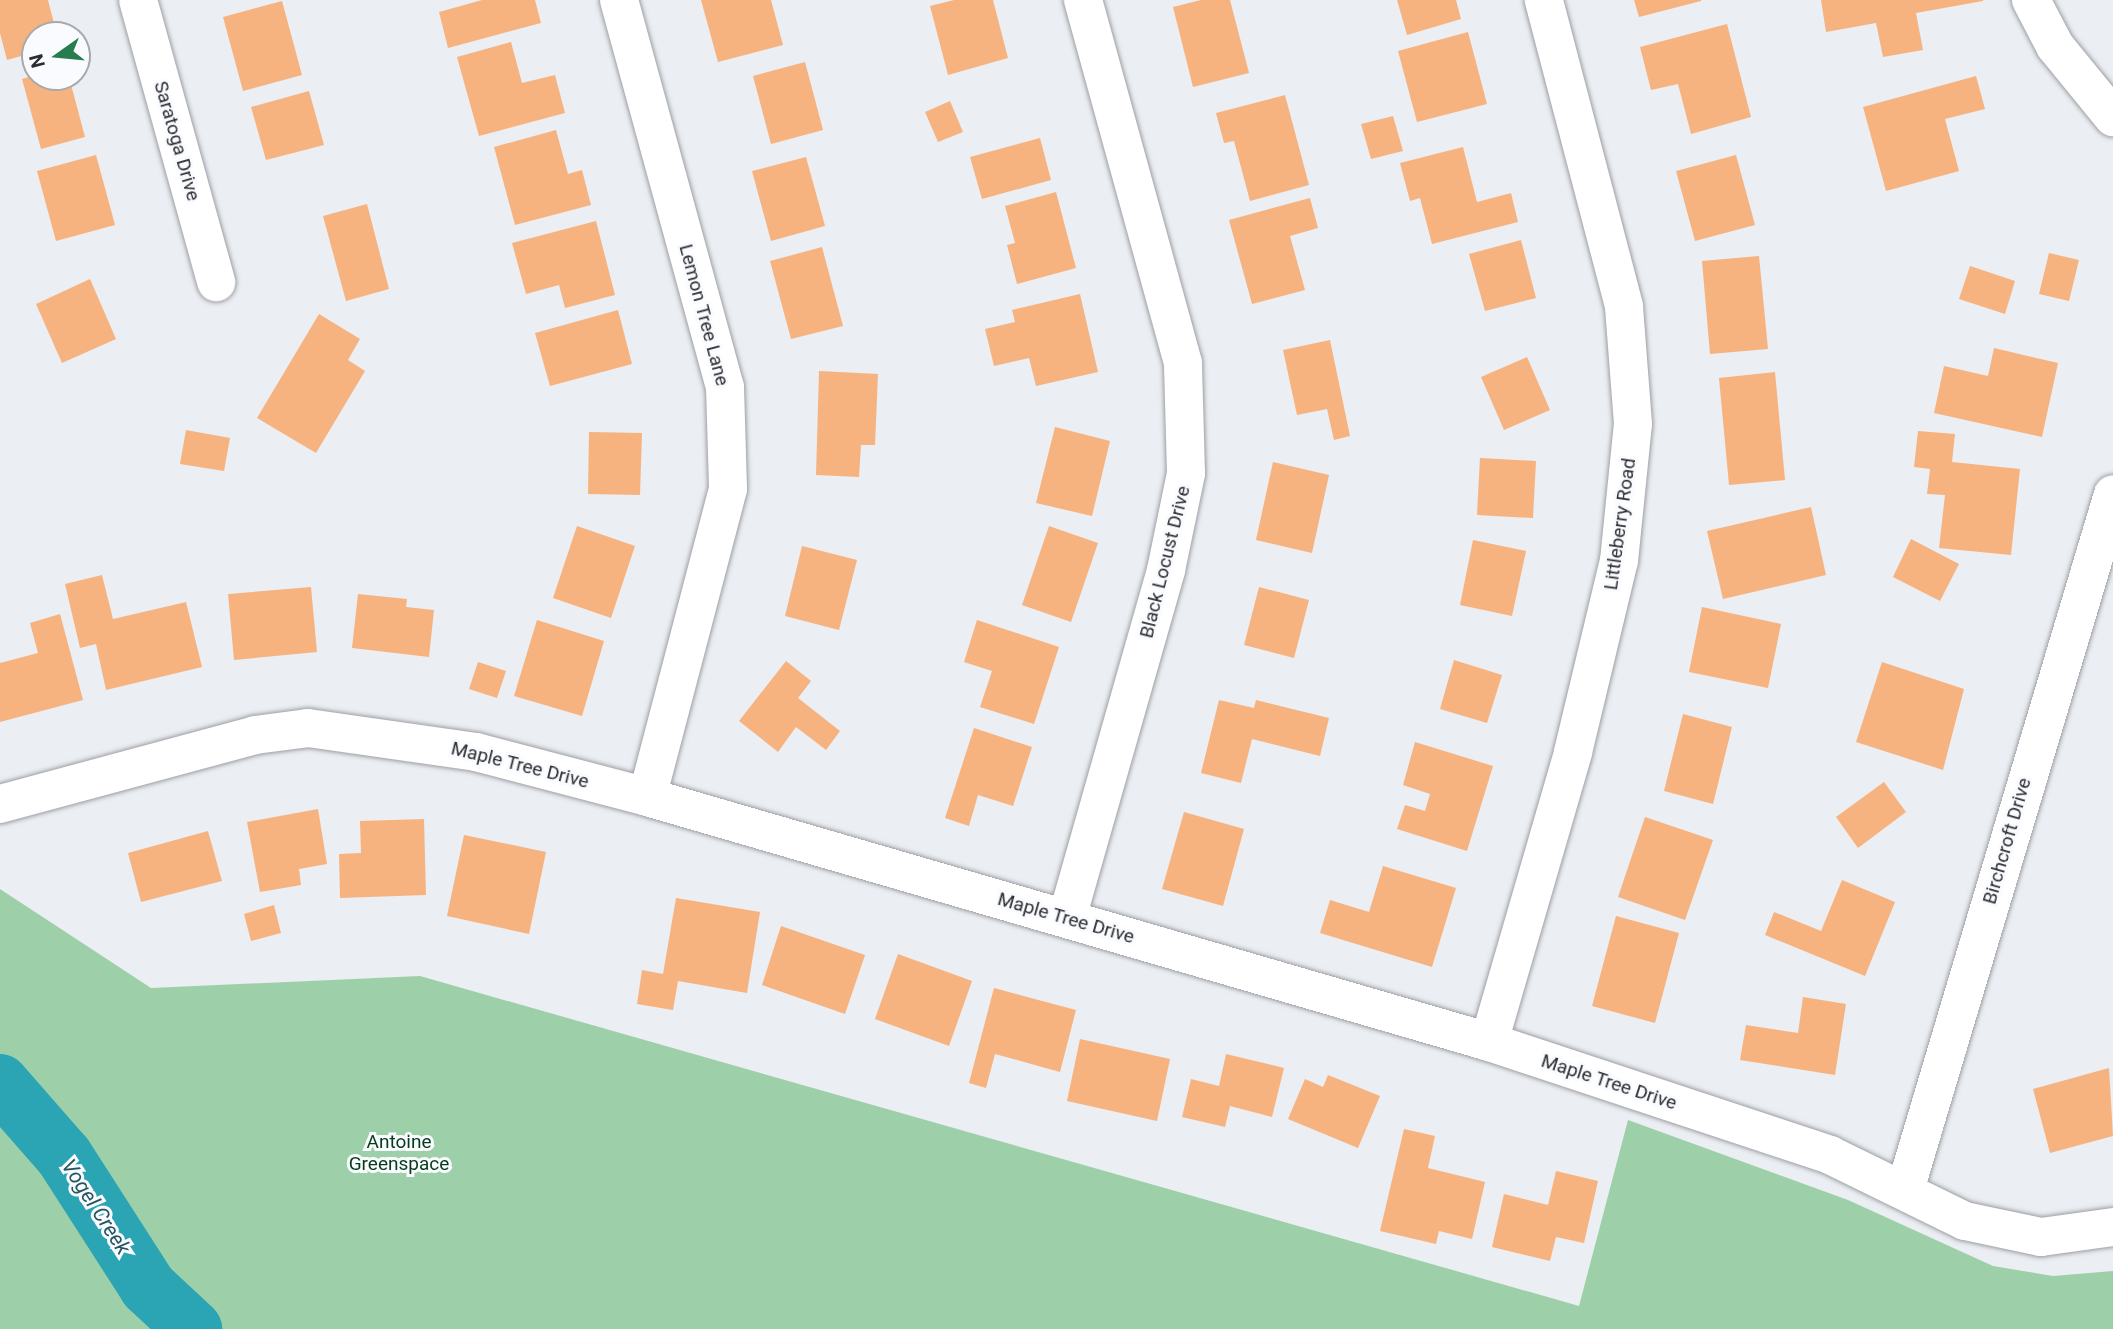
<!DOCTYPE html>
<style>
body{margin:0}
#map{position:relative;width:2113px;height:1329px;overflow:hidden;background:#ebeef3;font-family:Roboto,sans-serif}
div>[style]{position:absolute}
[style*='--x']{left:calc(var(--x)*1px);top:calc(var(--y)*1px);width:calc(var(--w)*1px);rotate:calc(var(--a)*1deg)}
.green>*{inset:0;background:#9dd0a8}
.river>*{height:58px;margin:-29px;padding:0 29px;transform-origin:29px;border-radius:29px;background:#2ba4b3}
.building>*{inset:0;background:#f6b37f}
.roads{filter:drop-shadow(0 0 2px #9d9fa3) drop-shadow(0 0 2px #9d9fa3)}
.street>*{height:38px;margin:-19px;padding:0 19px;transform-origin:19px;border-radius:19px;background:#fff}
span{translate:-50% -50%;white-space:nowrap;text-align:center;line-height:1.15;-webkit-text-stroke:6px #f9fbff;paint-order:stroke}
.street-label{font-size:19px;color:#2c2d2f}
.park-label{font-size:19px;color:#063c1a}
.water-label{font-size:21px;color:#26565d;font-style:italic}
.north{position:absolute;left:21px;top:21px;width:70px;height:70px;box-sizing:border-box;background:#f9fbff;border:2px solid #a7a9ac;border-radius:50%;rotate:255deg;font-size:19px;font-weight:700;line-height:28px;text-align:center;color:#2c2d2f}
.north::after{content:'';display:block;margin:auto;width:24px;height:32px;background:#287d50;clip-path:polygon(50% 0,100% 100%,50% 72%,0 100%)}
</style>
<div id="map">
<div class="green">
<div style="clip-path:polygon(0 889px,151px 988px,420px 976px,1579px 1306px,1628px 1120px,1848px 1200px,1993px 1266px,2053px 1276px,2113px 1271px,2113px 1329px,0 1329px)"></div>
</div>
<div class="river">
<div style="--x:0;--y:1083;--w:97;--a:48.8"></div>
<div style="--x:64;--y:1156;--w:156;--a:57.3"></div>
<div style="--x:148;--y:1287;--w:62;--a:43"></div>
</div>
<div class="building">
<div style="clip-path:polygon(0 0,48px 0,57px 35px,35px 35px,35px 52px,7px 60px,0 33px)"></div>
<div style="clip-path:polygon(482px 0,535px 0,541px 23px,448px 48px,439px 12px)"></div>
<div style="clip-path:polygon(701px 0,771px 0,783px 45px,718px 62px)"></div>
<div style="clip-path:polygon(954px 0,993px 0,1008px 58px,948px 75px,930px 6px)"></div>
<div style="clip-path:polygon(1201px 0,1230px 0,1249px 73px,1193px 87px,1173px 7px)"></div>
<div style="clip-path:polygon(1397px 0,1456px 0,1461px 19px,1407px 35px)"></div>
<div style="clip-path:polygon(1634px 0,1701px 0,1701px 1px,1639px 17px)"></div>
<div style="clip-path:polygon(1821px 0,1983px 0,1983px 1px,1916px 13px,1923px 50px,1883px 57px,1876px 23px,1826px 32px)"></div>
<div style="clip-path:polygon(282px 1px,302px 75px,243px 91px,223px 17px)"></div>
<div style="clip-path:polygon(1727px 24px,1751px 117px,1691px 134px,1678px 84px,1651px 90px,1640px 47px)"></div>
<div style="clip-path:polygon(1468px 32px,1487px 104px,1417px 122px,1398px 51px)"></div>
<div style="clip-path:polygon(511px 42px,522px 83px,555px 75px,565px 113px,479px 136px,457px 57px)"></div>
<div style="clip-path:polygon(805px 62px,823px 130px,771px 144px,753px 76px)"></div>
<div style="clip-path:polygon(35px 75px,69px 77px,85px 137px,41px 149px,22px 79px)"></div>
<div style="clip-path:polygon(1976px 76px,1985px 109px,1945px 119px,1959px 171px,1886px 191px,1863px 107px)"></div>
<div style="clip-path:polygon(309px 91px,324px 145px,266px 160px,251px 107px)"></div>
<div style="clip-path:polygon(1285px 95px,1309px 185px,1250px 201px,1234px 141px,1224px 143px,1216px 113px)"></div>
<div style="clip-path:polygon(950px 101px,963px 132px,938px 142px,925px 112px)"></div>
<div style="clip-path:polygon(1393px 116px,1403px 151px,1371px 159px,1361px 124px)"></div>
<div style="clip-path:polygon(556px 130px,568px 174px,582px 170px,591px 205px,515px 225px,494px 147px)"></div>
<div style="clip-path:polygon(1040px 138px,1051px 180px,982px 199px,970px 157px)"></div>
<div style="clip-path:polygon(1463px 147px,1477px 202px,1511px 193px,1518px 222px,1432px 244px,1420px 198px,1410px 201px,1400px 163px)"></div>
<div style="clip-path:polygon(96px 155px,115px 225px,56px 241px,37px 171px)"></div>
<div style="clip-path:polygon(1736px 155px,1755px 225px,1695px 241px,1676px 171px)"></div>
<div style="clip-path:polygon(806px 157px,825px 226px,771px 241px,752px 171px)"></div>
<div style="clip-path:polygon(1056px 192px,1076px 268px,1017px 284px,1007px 245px,1015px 243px,1005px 206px)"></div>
<div style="clip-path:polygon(1310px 198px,1318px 228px,1290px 236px,1305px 290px,1252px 304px,1229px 220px)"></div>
<div style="clip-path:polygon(367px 204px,389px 289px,346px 301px,323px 216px)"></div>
<div style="clip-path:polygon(596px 221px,615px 295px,565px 308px,559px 285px,526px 294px,512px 243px)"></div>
<div style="clip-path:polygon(1521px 240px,1536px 298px,1485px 311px,1469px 254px)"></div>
<div style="clip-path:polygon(822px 247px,843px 326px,791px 339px,770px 261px)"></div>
<div style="clip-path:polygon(2049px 253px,2079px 260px,2069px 301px,2039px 294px)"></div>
<div style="clip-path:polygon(1759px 256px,1768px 349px,1710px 354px,1702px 261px)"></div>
<div style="clip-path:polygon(1970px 266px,2015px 281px,2005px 314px,1959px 299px)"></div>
<div style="clip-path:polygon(90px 279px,116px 339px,62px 363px,36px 304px)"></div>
<div style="clip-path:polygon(1080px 294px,1098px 372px,1036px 386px,1029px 358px,994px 366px,985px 329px,1015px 322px,1012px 310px)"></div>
<div style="clip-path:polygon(618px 310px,632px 364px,550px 386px,535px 333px)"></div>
<div style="clip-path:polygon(319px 314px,360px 339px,348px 360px,365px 371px,316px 453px,257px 418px)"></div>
<div style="clip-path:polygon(1330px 340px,1350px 436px,1334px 440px,1327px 409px,1297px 415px,1283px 350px)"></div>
<div style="clip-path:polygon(1994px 348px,2058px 363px,2042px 437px,1934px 413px,1944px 366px,1988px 376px)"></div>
<div style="clip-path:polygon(1527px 357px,1550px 410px,1504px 430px,1481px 377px)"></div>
<div style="clip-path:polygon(819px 371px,878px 374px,875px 445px,861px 445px,859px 477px,816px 475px)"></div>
<div style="clip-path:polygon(1775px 372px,1785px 480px,1729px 485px,1719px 378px)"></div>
<div style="clip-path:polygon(1055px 427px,1110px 441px,1092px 516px,1036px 503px)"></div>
<div style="clip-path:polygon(186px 430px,230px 438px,224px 471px,180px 464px)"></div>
<div style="clip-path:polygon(1918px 431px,1955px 434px,1952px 462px,2020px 469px,2011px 555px,1939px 548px,1945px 495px,1927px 494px,1930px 469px,1914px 467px)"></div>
<div style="clip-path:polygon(589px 432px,642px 433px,640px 495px,588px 494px)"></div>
<div style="clip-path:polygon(1480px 458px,1536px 461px,1533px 518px,1477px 515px)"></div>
<div style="clip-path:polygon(1273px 462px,1329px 475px,1312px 553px,1256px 540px)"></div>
<div style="clip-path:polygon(1811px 507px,1826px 575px,1723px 599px,1707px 531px)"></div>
<div style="clip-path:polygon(577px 526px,635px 546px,611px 618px,553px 598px)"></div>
<div style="clip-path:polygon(1049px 526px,1098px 543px,1071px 622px,1022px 605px)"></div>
<div style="clip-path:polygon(1911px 539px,1959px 564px,1940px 601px,1893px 577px)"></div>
<div style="clip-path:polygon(1473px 540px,1526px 551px,1512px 616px,1460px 605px)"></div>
<div style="clip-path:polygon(802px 546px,857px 560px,839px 630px,785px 616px)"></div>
<div style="clip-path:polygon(102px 575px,113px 619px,186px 602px,202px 667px,106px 690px,96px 644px,80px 648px,65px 584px)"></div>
<div style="clip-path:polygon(311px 587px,317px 652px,234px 660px,228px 594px)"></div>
<div style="clip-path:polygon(1259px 587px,1309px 600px,1294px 658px,1244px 645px)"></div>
<div style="clip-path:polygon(358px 594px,407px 599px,406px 607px,434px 610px,429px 657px,352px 648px)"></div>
<div style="clip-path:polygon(1702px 607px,1781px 624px,1768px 688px,1689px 672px)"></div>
<div style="clip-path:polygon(60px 614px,83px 700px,0 722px,0 663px,38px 653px,30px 623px)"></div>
<div style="clip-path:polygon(537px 620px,604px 641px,582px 716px,514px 696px)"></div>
<div style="clip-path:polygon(977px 620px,1059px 647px,1034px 724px,980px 707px,992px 671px,964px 662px)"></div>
<div style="clip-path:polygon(1454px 660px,1502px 675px,1487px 723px,1440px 709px)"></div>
<div style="clip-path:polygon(786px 661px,811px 681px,798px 698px,840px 731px,826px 750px,796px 727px,778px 752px,739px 721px)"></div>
<div style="clip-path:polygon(478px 662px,506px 671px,497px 698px,469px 689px)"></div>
<div style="clip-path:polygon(1882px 662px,1964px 689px,1943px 770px,1856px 742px)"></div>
<div style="clip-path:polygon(1219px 700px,1254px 708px,1256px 700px,1329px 718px,1320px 756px,1252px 739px,1241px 783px,1201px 773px)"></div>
<div style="clip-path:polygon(1683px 714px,1732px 727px,1713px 804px,1664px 791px)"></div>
<div style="clip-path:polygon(974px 728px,1032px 747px,1013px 806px,978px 795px,969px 826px,945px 818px)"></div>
<div style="clip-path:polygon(1415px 742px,1493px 766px,1467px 851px,1397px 829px,1405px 805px,1425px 811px,1430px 794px,1403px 785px)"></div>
<div style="clip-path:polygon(1884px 782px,1906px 812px,1858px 848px,1836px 817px)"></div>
<div style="clip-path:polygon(318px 809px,327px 864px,299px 869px,301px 885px,260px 892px,247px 822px)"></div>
<div style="clip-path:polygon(1184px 812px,1244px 829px,1223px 906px,1162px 889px)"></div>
<div style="clip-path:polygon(1645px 817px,1713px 840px,1685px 920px,1618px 897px)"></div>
<div style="clip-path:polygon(424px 819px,426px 895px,340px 898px,339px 854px,361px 853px,360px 821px)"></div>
<div style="clip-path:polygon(208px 831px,222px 881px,141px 902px,128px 853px)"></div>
<div style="clip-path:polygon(464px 835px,546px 852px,529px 934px,447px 916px)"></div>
<div style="clip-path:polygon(1383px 866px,1456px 888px,1432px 967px,1320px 933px,1330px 900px,1369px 912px)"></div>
<div style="clip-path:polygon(1842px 880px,1895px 902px,1865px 976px,1765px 935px,1774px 912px,1821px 931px)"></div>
<div style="clip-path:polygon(676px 898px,760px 912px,747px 993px,678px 981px,673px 1010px,637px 1004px,642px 970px,663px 974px)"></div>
<div style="clip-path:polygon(274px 905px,281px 933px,251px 941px,244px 914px)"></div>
<div style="clip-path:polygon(1616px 916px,1679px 933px,1655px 1023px,1592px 1006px)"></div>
<div style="clip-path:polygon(781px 926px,865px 955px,845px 1014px,762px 985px)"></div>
<div style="clip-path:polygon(898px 954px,972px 981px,949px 1046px,875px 1019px)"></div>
<div style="clip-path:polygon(994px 988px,1076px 1010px,1060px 1072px,995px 1054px,986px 1088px,969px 1083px)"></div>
<div style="clip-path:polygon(1803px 997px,1846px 1004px,1835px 1075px,1740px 1060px,1746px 1025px,1798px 1033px)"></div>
<div style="clip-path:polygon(1080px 1039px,1170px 1059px,1157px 1121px,1067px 1101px)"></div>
<div style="clip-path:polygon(1226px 1054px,1284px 1068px,1272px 1117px,1230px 1106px,1225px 1127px,1182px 1117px,1191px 1079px,1219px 1086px)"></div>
<div style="clip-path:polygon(2109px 1068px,2113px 1136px,2050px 1153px,2033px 1089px)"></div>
<div style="clip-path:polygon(1328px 1075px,1380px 1096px,1358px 1148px,1288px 1119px,1305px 1079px,1323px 1087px)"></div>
<div style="clip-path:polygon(1404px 1129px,1435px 1136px,1428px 1168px,1485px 1182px,1472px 1239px,1439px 1231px,1436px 1244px,1380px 1231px)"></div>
<div style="clip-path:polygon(1556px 1171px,1598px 1181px,1584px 1243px,1556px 1237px,1550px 1261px,1492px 1247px,1504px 1194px,1548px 1205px)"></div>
</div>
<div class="roads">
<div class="street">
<div style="--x:138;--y:0;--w:293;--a:74.5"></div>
<div style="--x:619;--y:0;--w:401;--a:74.7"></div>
<div style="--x:725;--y:387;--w:102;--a:88.3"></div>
<div style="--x:728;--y:489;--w:318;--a:104.7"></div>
<div style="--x:2031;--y:0;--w:52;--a:62.4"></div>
<div style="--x:2055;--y:46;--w:92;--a:50.8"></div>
<div style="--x:0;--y:804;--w:264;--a:-15.1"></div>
<div style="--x:255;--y:735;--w:53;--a:-7.5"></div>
<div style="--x:308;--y:728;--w:170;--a:8.1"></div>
<div style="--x:476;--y:752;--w:177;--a:14.7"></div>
<div style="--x:647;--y:797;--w:877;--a:16.22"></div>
<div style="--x:1489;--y:1042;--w:359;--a:18.3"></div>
<div style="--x:1830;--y:1155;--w:150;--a:26.1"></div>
<div style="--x:1965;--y:1221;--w:78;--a:11.9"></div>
<div style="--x:2041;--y:1237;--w:73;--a:-7.9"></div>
<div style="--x:1067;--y:918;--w:362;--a:-74.1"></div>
<div style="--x:1166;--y:570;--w:99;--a:-78.3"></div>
<div style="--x:1186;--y:473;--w:110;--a:-91.6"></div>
<div style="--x:1183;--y:363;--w:377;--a:-105.4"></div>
<div style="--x:1489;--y:1042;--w:302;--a:-73.8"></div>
<div style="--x:1573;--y:752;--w:196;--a:-76.5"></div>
<div style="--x:1619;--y:561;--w:138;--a:-84.2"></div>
<div style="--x:1633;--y:424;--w:118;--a:-94.4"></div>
<div style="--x:1624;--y:306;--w:316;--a:-104.7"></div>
<div style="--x:1905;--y:1190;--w:726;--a:-73.36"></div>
</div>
</div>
<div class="street-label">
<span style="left:177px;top:141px;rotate:74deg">Saratoga Drive</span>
<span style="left:704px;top:315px;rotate:75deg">Lemon Tree Lane</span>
<span style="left:1620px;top:524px;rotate:-82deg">Littleberry Road</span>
<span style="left:1165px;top:562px;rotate:-76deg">Black Locust Drive</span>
<span style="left:520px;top:765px;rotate:14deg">Maple Tree Drive</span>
<span style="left:2007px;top:841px;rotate:-74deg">Birchcroft Drive</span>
<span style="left:1066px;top:918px;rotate:16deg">Maple Tree Drive</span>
<span style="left:1609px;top:1082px;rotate:18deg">Maple Tree Drive</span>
</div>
<div class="park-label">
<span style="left:399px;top:1153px">Antoine<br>Greenspace</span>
</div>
<div class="water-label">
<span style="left:96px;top:1207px;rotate:57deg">Vogel Creek</span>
</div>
<div class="north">N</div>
</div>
